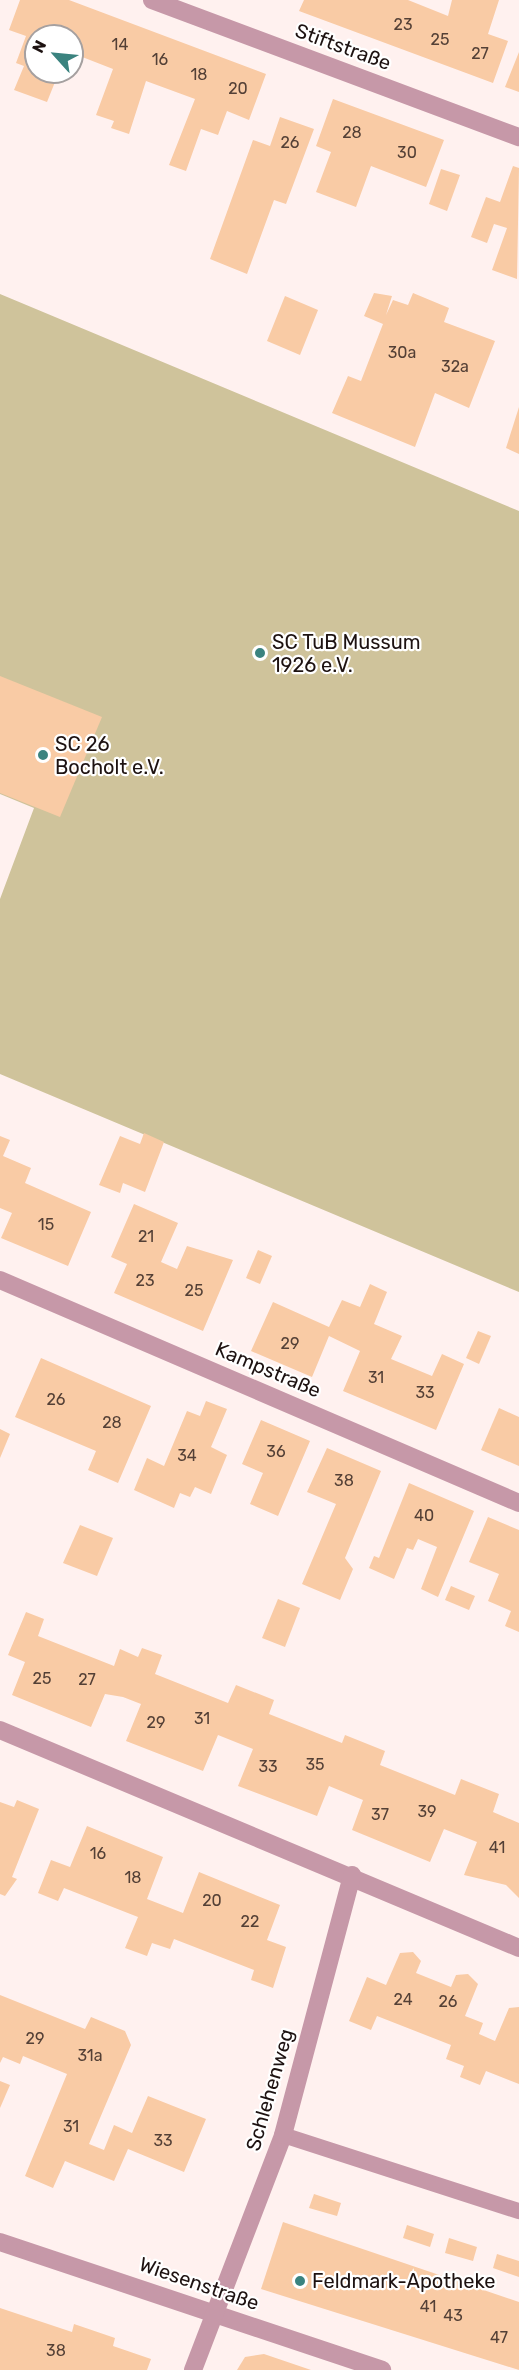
<!DOCTYPE html>
<meta charset="utf-8">
<style>
body{margin:0}
#map{position:relative;width:519px;height:2370px;overflow:hidden;background:#fff1ef;font-family:Rubik,sans-serif}
div>[style]{position:absolute}
[style*='--x']{left:calc(var(--x)*1px);top:calc(var(--y)*1px);width:calc(var(--w)*1px);rotate:calc(var(--a)*1deg)}
.green>*{inset:0;background:#cfc39b}
.building>*{inset:0;background:#f9cba5}
.service>*{height:16px;margin:-8px;padding:0 8px;transform-origin:8px;border-radius:8px;background:#c698a8}
.minor>*{height:18px;margin:-9px;padding:0 9px;transform-origin:9px;border-radius:9px;background:#c698a8}
.dots>*{width:16px;height:16px;translate:-50% -50%;box-sizing:border-box;border:3px solid #fff;border-radius:50%}
span{translate:-50% -50%;white-space:nowrap;text-align:center;line-height:1.15;-webkit-text-stroke:4.5px #fff;paint-order:stroke}
.number-label{font-size:16px;color:#544036}
.number-label span{-webkit-text-stroke-width:0}
.street-label{font-size:20px;color:#1d1211}
.poi-label{font-size:20px;color:#1d1211}
.left{translate:0 -50%;text-align:left}
.north{position:absolute;left:24px;top:24px;width:60px;height:60px;box-sizing:border-box;background:#fff;border:2px solid #a5a0a0;border-radius:50%;rotate:297deg;font-size:16px;font-weight:700;line-height:24px;text-align:center;color:#1d1211}
.north::after{content:'';display:block;margin:auto;width:21px;height:27px;background:#3b837f;clip-path:polygon(50% 0,100% 100%,50% 72%,0 100%)}
</style>
<div id="map">
<div class="green">
<div style="clip-path:polygon(0 294px,519px 511px,519px 1292px,0 1074px,0 899px,34px 808px,0 794px)"></div>
</div>
<div class="building">
<div style="clip-path:polygon(20px 0,69px 0,266px 74px,249px 120px,227px 111px,218px 135px,201px 129px,186px 171px,169px 165px,195px 99px,146px 81px,129px 134px,111px 128px,114px 121px,96px 115px,113px 69px,72px 53px,72px 36px,36px 36px,36px 72px,59px 72px,47px 102px,14px 90px,24px 66px,16px 63px,26px 36px,9px 30px)"></div>
<div style="clip-path:polygon(304px 0,408px 0,448px 16px,452px 0,499px 0,488px 34px,508px 41px,493px 83px,299px 11px)"></div>
<div style="clip-path:polygon(519px 52px,519px 92px,505px 87px)"></div>
<div style="clip-path:polygon(333px 99px,444px 140px,426px 187px,371px 166px,356px 207px,316px 192px,331px 152px,316px 146px)"></div>
<div style="clip-path:polygon(280px 117px,314px 129px,286px 204px,274px 200px,247px 274px,210px 259px,253px 140px,270px 146px)"></div>
<div style="clip-path:polygon(513px 166px,519px 168px,517px 279px,492px 270px,507px 228px,494px 224px,487px 243px,471px 237px,486px 197px,500px 202px)"></div>
<div style="clip-path:polygon(441px 169px,460px 175px,447px 211px,429px 204px)"></div>
<div style="clip-path:polygon(374px 293px,392px 296px,386px 315px,393px 300px,408px 305px,413px 293px,449px 308px,444px 322px,495px 341px,469px 408px,435px 393px,415px 447px,332px 413px,348px 376px,361px 381px,383px 324px,364px 316px)"></div>
<div style="clip-path:polygon(285px 296px,318px 310px,300px 355px,267px 341px)"></div>
<div style="clip-path:polygon(519px 407px,519px 454px,506px 448px)"></div>
<div style="clip-path:polygon(0 676px,102px 717px,60px 817px,0 793px)"></div>
<div style="clip-path:polygon(144px 1133px,164px 1142px,145px 1192px,123px 1183px,120px 1193px,99px 1185px,120px 1136px,140px 1144px)"></div>
<div style="clip-path:polygon(0 1136px,10px 1140px,3px 1156px,31px 1168px,25px 1183px,91px 1212px,68px 1266px,1px 1238px,12px 1213px,0 1208px)"></div>
<div style="clip-path:polygon(134px 1204px,178px 1223px,161px 1262px,177px 1269px,187px 1246px,233px 1260px,203px 1331px,114px 1293px,127px 1264px,111px 1257px)"></div>
<div style="clip-path:polygon(258px 1250px,272px 1256px,260px 1284px,246px 1278px)"></div>
<div style="clip-path:polygon(370px 1284px,387px 1292px,374px 1324px,402px 1336px,391px 1359px,432px 1376px,442px 1354px,464px 1364px,436px 1430px,343px 1391px,360px 1351px,329px 1336px,312px 1377px,251px 1351px,273px 1302px,329px 1327px,342px 1300px,360px 1307px)"></div>
<div style="clip-path:polygon(478px 1331px,491px 1336px,479px 1364px,466px 1358px)"></div>
<div style="clip-path:polygon(41px 1358px,151px 1406px,118px 1483px,88px 1470px,96px 1451px,15px 1417px)"></div>
<div style="clip-path:polygon(206px 1401px,227px 1409px,211px 1447px,227px 1455px,211px 1494px,195px 1487px,190px 1497px,180px 1493px,174px 1508px,134px 1490px,147px 1458px,164px 1466px,187px 1411px,200px 1416px)"></div>
<div style="clip-path:polygon(499px 1408px,519px 1417px,519px 1466px,481px 1450px)"></div>
<div style="clip-path:polygon(261px 1420px,310px 1441px,278px 1516px,250px 1504px,263px 1473px,242px 1464px)"></div>
<div style="clip-path:polygon(0 1429px,10px 1434px,0 1458px)"></div>
<div style="clip-path:polygon(327px 1448px,381px 1471px,345px 1558px,353px 1569px,340px 1600px,302px 1584px,336px 1504px,307px 1492px)"></div>
<div style="clip-path:polygon(409px 1483px,474px 1511px,438px 1597px,421px 1589px,437px 1547px,418px 1539px,413px 1550px,407px 1548px,394px 1579px,369px 1568px,374px 1556px,379px 1558px)"></div>
<div style="clip-path:polygon(488px 1517px,519px 1530px,519px 1632px,505px 1626px,511px 1611px,488px 1601px,499px 1574px,469px 1562px)"></div>
<div style="clip-path:polygon(80px 1525px,113px 1538px,97px 1576px,63px 1563px)"></div>
<div style="clip-path:polygon(451px 1586px,475px 1596px,469px 1610px,445px 1600px)"></div>
<div style="clip-path:polygon(278px 1599px,300px 1608px,285px 1647px,262px 1638px)"></div>
<div style="clip-path:polygon(26px 1612px,44px 1619px,38px 1636px,114px 1666px,120px 1649px,138px 1657px,142px 1648px,162px 1655px,155px 1674px,228px 1703px,236px 1685px,274px 1700px,269px 1714px,342px 1743px,345px 1735px,385px 1751px,380px 1765px,455px 1795px,461px 1779px,499px 1794px,493px 1812px,519px 1823px,519px 1898px,506px 1885px,464px 1875px,477px 1842px,444px 1829px,430px 1862px,352px 1830px,363px 1800px,329px 1786px,317px 1816px,238px 1786px,253px 1749px,218px 1735px,203px 1771px,126px 1741px,141px 1704px,123px 1697px,105px 1694px,91px 1727px,12px 1695px,25px 1662px,8px 1655px)"></div>
<div style="clip-path:polygon(17px 1800px,39px 1809px,12px 1877px,17px 1879px,5px 1896px,0 1894px,0 1802px,14px 1807px)"></div>
<div style="clip-path:polygon(87px 1826px,163px 1857px,147px 1899px,183px 1913px,199px 1872px,280px 1905px,267px 1940px,286px 1947px,273px 1988px,251px 1980px,254px 1970px,174px 1939px,170px 1949px,152px 1943px,147px 1956px,125px 1948px,138px 1917px,64px 1888px,58px 1901px,38px 1893px,51px 1860px,70px 1867px)"></div>
<div style="clip-path:polygon(413px 1952px,421px 1961px,416px 1973px,451px 1987px,456px 1975px,468px 1974px,478px 1984px,465px 2016px,483px 2023px,479px 2034px,495px 2041px,509px 2008px,519px 2007px,519px 2084px,486px 2071px,480px 2085px,460px 2077px,464px 2066px,446px 2059px,451px 2045px,377px 2016px,371px 2030px,349px 2021px,367px 1977px,386px 1985px,400px 1953px)"></div>
<div style="clip-path:polygon(0 1995px,85px 2029px,91px 2017px,125px 2031px,131px 2045px,89px 2144px,104px 2150px,114px 2125px,132px 2133px,148px 2096px,206px 2119px,184px 2172px,128px 2149px,114px 2181px,65px 2161px,53px 2188px,25px 2176px,67px 2074px,23px 2056px,20px 2064px,3px 2057px,0 2063px)"></div>
<div style="clip-path:polygon(0 2081px,10px 2085px,0 2108px)"></div>
<div style="clip-path:polygon(314px 2194px,341px 2203px,337px 2216px,309px 2208px)"></div>
<div style="clip-path:polygon(283px 2222px,519px 2302px,519px 2370px,261px 2289px)"></div>
<div style="clip-path:polygon(407px 2225px,434px 2234px,430px 2247px,403px 2238px)"></div>
<div style="clip-path:polygon(449px 2238px,477px 2247px,473px 2261px,445px 2253px)"></div>
<div style="clip-path:polygon(497px 2254px,519px 2261px,519px 2277px,493px 2268px)"></div>
<div style="clip-path:polygon(0 2308px,72px 2332px,74px 2324px,115px 2338px,113px 2346px,151px 2359px,147px 2370px,0 2370px)"></div>
<div style="clip-path:polygon(264px 2354px,311px 2370px,237px 2370px,245px 2357px)"></div>
</div>
<div class="service">
<div style="--x:283;--y:2135;--w:248;--a:17.9"></div>
</div>
<div class="minor">
<div style="--x:152;--y:0;--w:392;--a:20.5"></div>
<div style="--x:0;--y:1280;--w:565;--a:23.25"></div>
<div style="--x:0;--y:1730;--w:563;--a:22.78"></div>
<div style="--x:0;--y:2242;--w:403;--a:18.5"></div>
<div style="--x:193;--y:2370;--w:252;--a:-69"></div>
<div style="--x:283;--y:2135;--w:269;--a:-75.1"></div>
</div>
<div class="dots">
<div style="left:260px;top:653px;background:#3b837f"></div>
<div style="left:43px;top:755px;background:#3b837f"></div>
<div style="left:300px;top:2281px;background:#3b837f"></div>
</div>
<div class="number-label">
<span style="left:403px;top:25px">23</span>
<span style="left:440px;top:40px">25</span>
<span style="left:120px;top:45px">14</span>
<span style="left:480px;top:54px">27</span>
<span style="left:160px;top:60px">16</span>
<span style="left:199px;top:75px">18</span>
<span style="left:238px;top:89px">20</span>
<span style="left:352px;top:133px">28</span>
<span style="left:290px;top:143px">26</span>
<span style="left:407px;top:153px">30</span>
<span style="left:402px;top:353px">30a</span>
<span style="left:455px;top:367px">32a</span>
<span style="left:46px;top:1225px">15</span>
<span style="left:146px;top:1237px">21</span>
<span style="left:145px;top:1281px">23</span>
<span style="left:194px;top:1291px">25</span>
<span style="left:290px;top:1344px">29</span>
<span style="left:376px;top:1378px">31</span>
<span style="left:425px;top:1393px">33</span>
<span style="left:56px;top:1400px">26</span>
<span style="left:112px;top:1423px">28</span>
<span style="left:276px;top:1452px">36</span>
<span style="left:187px;top:1456px">34</span>
<span style="left:344px;top:1481px">38</span>
<span style="left:424px;top:1516px">40</span>
<span style="left:42px;top:1679px">25</span>
<span style="left:87px;top:1680px">27</span>
<span style="left:202px;top:1719px">31</span>
<span style="left:156px;top:1723px">29</span>
<span style="left:315px;top:1765px">35</span>
<span style="left:268px;top:1767px">33</span>
<span style="left:427px;top:1812px">39</span>
<span style="left:380px;top:1815px">37</span>
<span style="left:497px;top:1848px">41</span>
<span style="left:98px;top:1854px">16</span>
<span style="left:133px;top:1878px">18</span>
<span style="left:212px;top:1901px">20</span>
<span style="left:250px;top:1922px">22</span>
<span style="left:403px;top:2000px">24</span>
<span style="left:448px;top:2002px">26</span>
<span style="left:35px;top:2039px">29</span>
<span style="left:90px;top:2056px">31a</span>
<span style="left:71px;top:2127px">31</span>
<span style="left:163px;top:2141px">33</span>
<span style="left:428px;top:2307px">41</span>
<span style="left:453px;top:2316px">43</span>
<span style="left:499px;top:2338px">47</span>
<span style="left:56px;top:2351px">38</span>
</div>
<div class="street-label">
<span style="left:343px;top:47px;rotate:20deg">Stiftstraße</span>
<span style="left:268px;top:1370px;rotate:23deg">Kampstraße</span>
<span style="left:270px;top:2090px;rotate:-74deg">Schlehenweg</span>
<span style="left:199px;top:2284px;rotate:19deg">Wiesenstraße</span>
</div>
<div class="poi-label">
<span class="left" style="left:272px;top:654px">SC TuB Mussum<br>1926 e.V.</span>
<span class="left" style="left:55px;top:756px">SC 26<br>Bocholt e.V.</span>
<span class="left" style="left:312px;top:2281px">Feldmark-Apotheke</span>
</div>
<div class="north">N</div>
</div>
